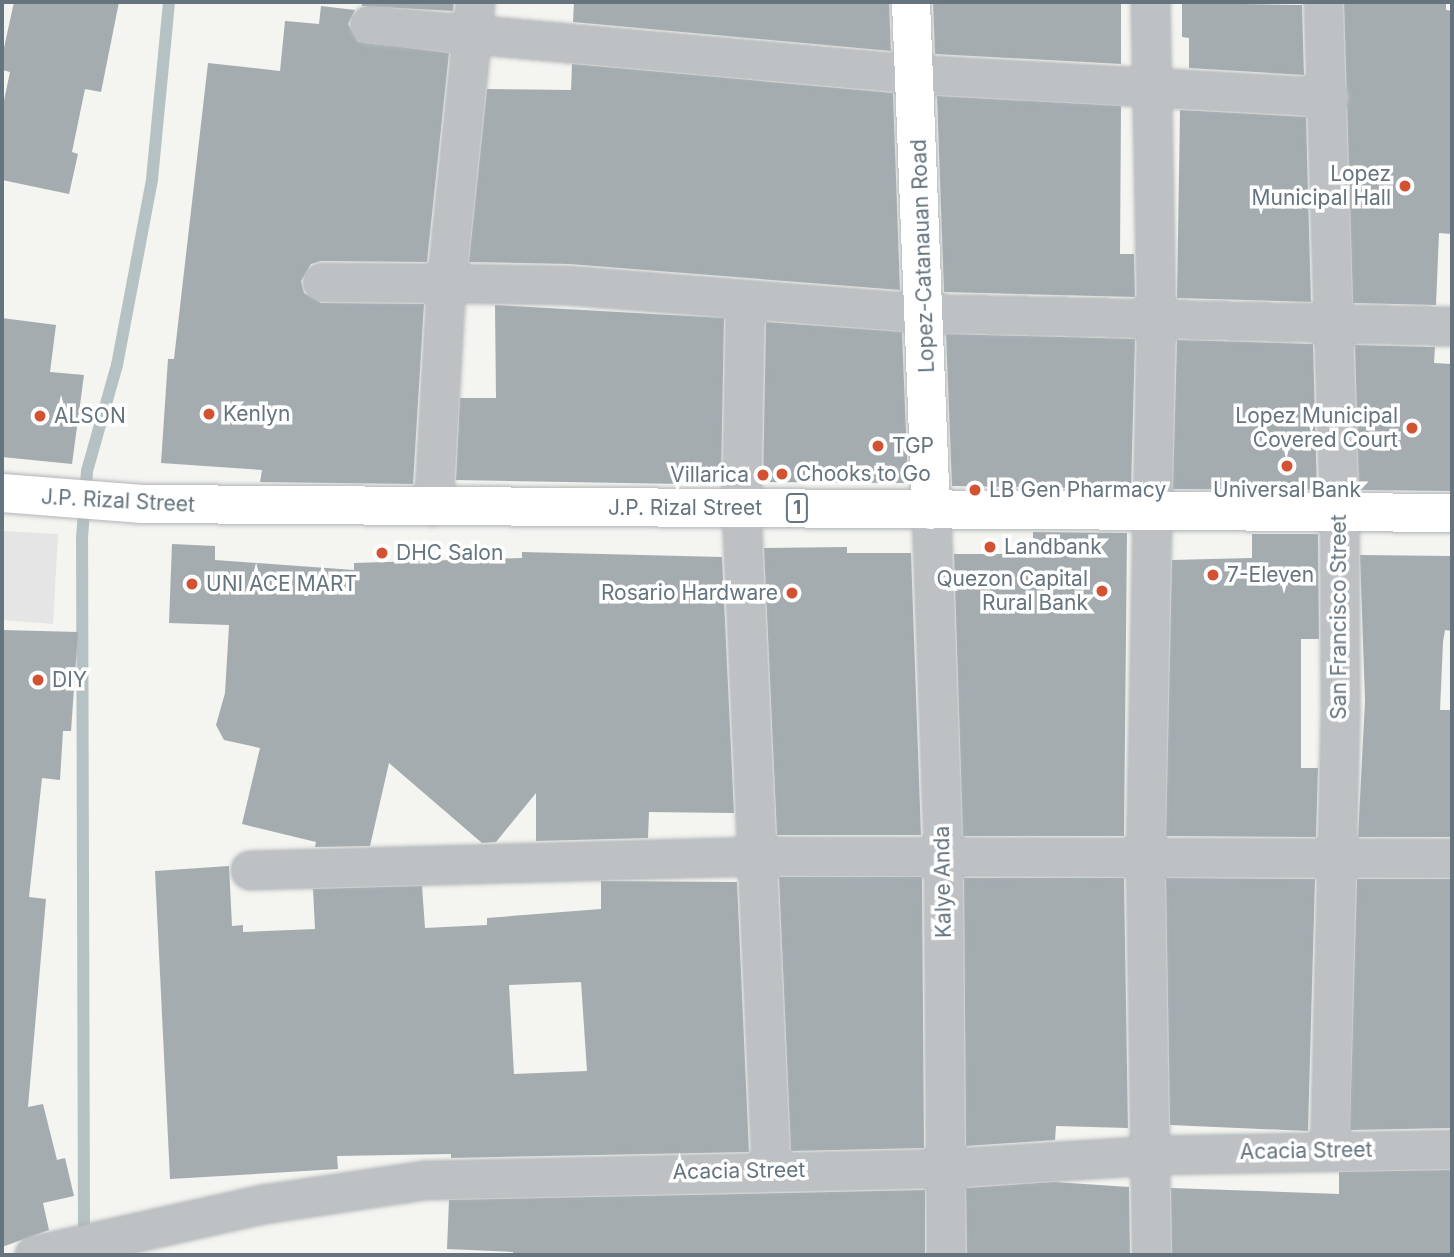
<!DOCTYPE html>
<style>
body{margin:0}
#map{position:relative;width:1454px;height:1257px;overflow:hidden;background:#f4f4f0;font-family:Inter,sans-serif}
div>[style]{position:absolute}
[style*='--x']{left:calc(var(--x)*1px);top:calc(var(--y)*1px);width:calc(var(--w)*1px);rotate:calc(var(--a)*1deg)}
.built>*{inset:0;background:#e4e5e4}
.stream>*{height:12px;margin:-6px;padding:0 6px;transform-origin:6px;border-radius:6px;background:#b6c1c4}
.building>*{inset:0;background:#a4acb0}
.roads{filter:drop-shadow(0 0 2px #b0b5b8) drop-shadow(0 0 2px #b0b5b8)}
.minor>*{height:37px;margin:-18.5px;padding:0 18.5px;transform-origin:18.5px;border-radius:18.5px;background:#bdc1c4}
.secondary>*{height:38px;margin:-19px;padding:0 19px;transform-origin:19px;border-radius:19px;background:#fff}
.primary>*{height:38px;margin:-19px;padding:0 19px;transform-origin:19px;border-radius:19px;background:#fff}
.dots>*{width:19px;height:19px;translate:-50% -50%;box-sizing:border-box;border:4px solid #fff;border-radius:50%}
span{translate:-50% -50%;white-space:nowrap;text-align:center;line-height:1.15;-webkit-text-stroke:7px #fff;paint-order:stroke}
.shield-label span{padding:2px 5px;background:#fff;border:2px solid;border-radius:5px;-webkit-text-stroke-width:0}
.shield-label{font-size:19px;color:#65747e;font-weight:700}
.poi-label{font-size:21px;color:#65747e}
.right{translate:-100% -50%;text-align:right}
.left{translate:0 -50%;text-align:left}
.street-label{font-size:21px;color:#65747e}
.frame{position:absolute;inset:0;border:4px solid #65747e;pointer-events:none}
</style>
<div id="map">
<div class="built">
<div style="clip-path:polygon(2px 531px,58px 534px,53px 624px,2px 620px)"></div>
</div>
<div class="stream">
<div style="--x:84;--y:1241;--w:703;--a:-90.16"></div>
<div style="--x:82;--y:538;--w:67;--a:-85.7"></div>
<div style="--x:87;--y:471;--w:110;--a:-74.2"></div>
<div style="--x:117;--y:365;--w:189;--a:-79.3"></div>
<div style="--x:152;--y:179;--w:178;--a:-84.5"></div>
</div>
<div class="building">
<div style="clip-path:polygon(14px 2px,119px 2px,101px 92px,85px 89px,72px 152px,78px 154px,69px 194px,2px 180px,2px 110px,10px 72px,2px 70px,2px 57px)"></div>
<div style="clip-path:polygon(362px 2px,454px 2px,453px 11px,362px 6px)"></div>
<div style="clip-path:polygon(574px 2px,889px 2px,891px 51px,573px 22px)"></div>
<div style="clip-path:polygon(933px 2px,1121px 2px,1121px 64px,935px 54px)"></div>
<div style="clip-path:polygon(1344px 2px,1446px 2px,1446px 10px,1452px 11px,1452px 234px,1439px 233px,1436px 305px,1353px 303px)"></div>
<div style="clip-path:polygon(1182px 3px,1302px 5px,1304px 75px,1189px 68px,1189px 38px,1182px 37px)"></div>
<div style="clip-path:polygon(321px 6px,355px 10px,348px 24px,358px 42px,449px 53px,427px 262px,321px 261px,311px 264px,301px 281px,304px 293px,321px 303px,424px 304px,413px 484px,260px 482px,262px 470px,161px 463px,168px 359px,174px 359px,208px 63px,280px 71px,285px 21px,319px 24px)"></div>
<div style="clip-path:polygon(572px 64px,893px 93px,900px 290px,569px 264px,469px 262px,487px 89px,571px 90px)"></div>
<div style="clip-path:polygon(937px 96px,1121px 106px,1120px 254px,1134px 254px,1135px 297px,944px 292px)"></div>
<div style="clip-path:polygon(1180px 110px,1306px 117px,1311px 302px,1177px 298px)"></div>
<div style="clip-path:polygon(495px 305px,724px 318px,721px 479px,682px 479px,682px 484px,456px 480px,460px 398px,496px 398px)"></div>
<div style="clip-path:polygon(2px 318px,56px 325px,50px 372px,84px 375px,72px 464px,2px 457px)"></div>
<div style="clip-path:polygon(766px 322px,902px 332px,908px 483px,763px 482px)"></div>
<div style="clip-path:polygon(946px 334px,1135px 339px,1131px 489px,952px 486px)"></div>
<div style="clip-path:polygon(1177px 340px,1313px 344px,1317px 490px,1173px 489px)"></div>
<div style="clip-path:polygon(1355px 345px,1435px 347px,1434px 363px,1452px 364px,1452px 491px,1359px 490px)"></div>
<div style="clip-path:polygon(1033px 532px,1127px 533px,1124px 836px,963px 836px,954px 554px,1033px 554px)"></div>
<div style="clip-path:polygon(1252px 534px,1318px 534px,1319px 639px,1301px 639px,1301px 768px,1318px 768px,1316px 837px,1166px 836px,1172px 560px,1252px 558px)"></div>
<div style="clip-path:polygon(172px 544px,215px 546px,215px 560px,354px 570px,354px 563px,522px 558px,522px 552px,722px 557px,734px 813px,649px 812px,648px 838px,536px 841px,536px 793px,496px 842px,482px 843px,389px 763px,370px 846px,315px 847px,316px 842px,242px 824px,260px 748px,224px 740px,216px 725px,225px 693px,229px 625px,169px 623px)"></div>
<div style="clip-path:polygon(847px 547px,847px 553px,911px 553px,921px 835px,777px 835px,764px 548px)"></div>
<div style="clip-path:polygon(1360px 555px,1452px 556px,1452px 631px,1445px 630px,1443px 642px,1440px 710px,1452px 710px,1452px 837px,1358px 837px,1365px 701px)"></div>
<div style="clip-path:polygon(2px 630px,78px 632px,71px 731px,63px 731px,60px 780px,42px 778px,29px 897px,46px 899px,28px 1107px,43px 1104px,57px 1160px,65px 1158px,74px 1196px,43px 1203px,49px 1230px,2px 1247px)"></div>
<div style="clip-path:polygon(evenodd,229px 866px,232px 926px,243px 925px,243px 932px,315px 929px,313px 889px,422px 886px,425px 928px,487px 925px,487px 918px,601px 909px,601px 881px,737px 882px,749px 1152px,451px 1158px,451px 1154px,337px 1156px,338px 1169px,170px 1179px,155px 871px,229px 866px,581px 982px,587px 1071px,514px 1074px,509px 985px,581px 982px)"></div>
<div style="clip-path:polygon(779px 877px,922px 877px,924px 1148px,791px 1151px)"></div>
<div style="clip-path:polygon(964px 878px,1124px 878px,1128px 1128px,1056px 1126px,1055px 1140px,966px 1146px)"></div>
<div style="clip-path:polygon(1166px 878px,1315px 879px,1308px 1131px,1170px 1125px)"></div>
<div style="clip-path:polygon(1357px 879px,1452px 879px,1452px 1128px,1350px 1130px)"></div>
<div style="clip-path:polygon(1451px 1170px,1452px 1255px,1172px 1255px,1171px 1188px,1339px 1194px,1339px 1172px)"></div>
<div style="clip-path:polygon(1054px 1182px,1129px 1187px,1130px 1255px,967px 1255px,966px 1188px)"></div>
<div style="clip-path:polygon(925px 1190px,925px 1255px,513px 1255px,513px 1252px,447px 1249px,449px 1200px)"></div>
</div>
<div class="roads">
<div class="minor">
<div style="--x:475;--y:2;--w:282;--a:95.9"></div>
<div style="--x:446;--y:283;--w:121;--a:0.9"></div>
<div style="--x:567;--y:285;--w:360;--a:4.5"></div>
<div style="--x:926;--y:313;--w:526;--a:1.42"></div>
<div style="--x:1150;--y:2;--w:314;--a:88.9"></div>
<div style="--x:1156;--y:316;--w:543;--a:91.16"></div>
<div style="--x:1145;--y:859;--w:396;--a:89.1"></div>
<div style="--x:1323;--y:2;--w:509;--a:88.2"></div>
<div style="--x:1339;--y:511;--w:202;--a:89.7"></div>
<div style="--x:1340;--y:713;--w:436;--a:91.4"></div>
<div style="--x:369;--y:25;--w:548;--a:5.13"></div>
<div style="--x:915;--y:74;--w:415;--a:3.2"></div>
<div style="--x:322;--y:282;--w:124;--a:0.5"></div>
<div style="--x:446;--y:283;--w:224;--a:93.3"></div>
<div style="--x:745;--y:299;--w:209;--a:91.1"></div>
<div style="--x:741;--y:508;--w:663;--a:87.41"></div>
<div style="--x:931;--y:510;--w:344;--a:88"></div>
<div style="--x:943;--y:854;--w:401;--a:89.6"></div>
<div style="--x:250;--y:870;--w:507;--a:-1.58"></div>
<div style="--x:757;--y:856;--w:695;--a:0.16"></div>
<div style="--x:34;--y:1255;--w:235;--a:-12.6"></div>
<div style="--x:263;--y:1204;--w:163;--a:-8.5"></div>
<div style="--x:424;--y:1180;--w:523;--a:-1.31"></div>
<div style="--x:947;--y:1168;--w:204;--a:-3.6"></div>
<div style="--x:1151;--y:1155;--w:301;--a:-1.1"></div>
</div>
<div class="secondary">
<div style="--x:911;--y:2;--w:508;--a:87.75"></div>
</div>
<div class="primary">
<div style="--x:2;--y:493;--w:141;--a:4.5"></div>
<div style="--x:143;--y:504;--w:1309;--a:0.39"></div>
</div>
</div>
<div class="dots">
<div style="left:1405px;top:186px;background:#d25232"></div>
<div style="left:209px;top:414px;background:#d25232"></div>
<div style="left:40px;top:416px;background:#d25232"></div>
<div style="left:1412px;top:428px;background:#d25232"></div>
<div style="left:878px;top:446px;background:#d25232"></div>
<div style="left:1287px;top:466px;background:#d25232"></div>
<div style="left:782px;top:474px;background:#d25232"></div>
<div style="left:763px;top:475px;background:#d25232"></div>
<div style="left:975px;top:490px;background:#d25232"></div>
<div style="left:990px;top:547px;background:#d25232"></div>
<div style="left:382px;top:553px;background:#d25232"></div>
<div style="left:1213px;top:575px;background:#d25232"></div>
<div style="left:192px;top:584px;background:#d25232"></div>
<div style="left:1102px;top:591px;background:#d25232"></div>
<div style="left:792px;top:593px;background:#d25232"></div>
<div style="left:38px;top:680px;background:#d25232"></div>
</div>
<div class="shield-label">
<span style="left:797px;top:508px">1</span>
</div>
<div class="poi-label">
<span class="right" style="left:1391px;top:186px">Lopez<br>Municipal Hall</span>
<span class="left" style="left:223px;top:414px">Kenlyn</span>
<span class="left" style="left:54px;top:416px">ALSON</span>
<span class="right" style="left:1398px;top:428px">Lopez Municipal<br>Covered Court</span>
<span class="left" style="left:892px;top:446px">TGP</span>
<span class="left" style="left:796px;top:474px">Chooks to Go</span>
<span class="right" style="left:749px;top:475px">Villarica</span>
<span class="left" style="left:989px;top:490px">LB Gen Pharmacy</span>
<span style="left:1287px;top:490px">Universal Bank</span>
<span class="left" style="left:1004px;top:547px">Landbank</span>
<span class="left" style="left:396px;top:553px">DHC Salon</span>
<span class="left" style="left:1227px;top:575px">7-Eleven</span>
<span class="right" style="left:1088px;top:591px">Quezon Capital<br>Rural Bank</span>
<span class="left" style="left:206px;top:584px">UNI ACE MART</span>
<span class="right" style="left:778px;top:593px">Rosario Hardware</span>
<span class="left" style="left:52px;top:680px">DIY</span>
</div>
<div class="street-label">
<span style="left:923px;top:256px;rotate:-92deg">Lopez-Catanauan Road</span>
<span style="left:118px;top:501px;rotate:3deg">J.P. Rizal Street</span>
<span style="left:685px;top:508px">J.P. Rizal Street</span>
<span style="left:1339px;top:617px;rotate:-90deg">San Francisco Street</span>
<span style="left:943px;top:882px;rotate:-91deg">Kalye Anda</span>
<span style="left:1306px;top:1151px;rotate:-1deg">Acacia Street</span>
<span style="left:739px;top:1171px;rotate:-1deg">Acacia Street</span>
</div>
<div class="frame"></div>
</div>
